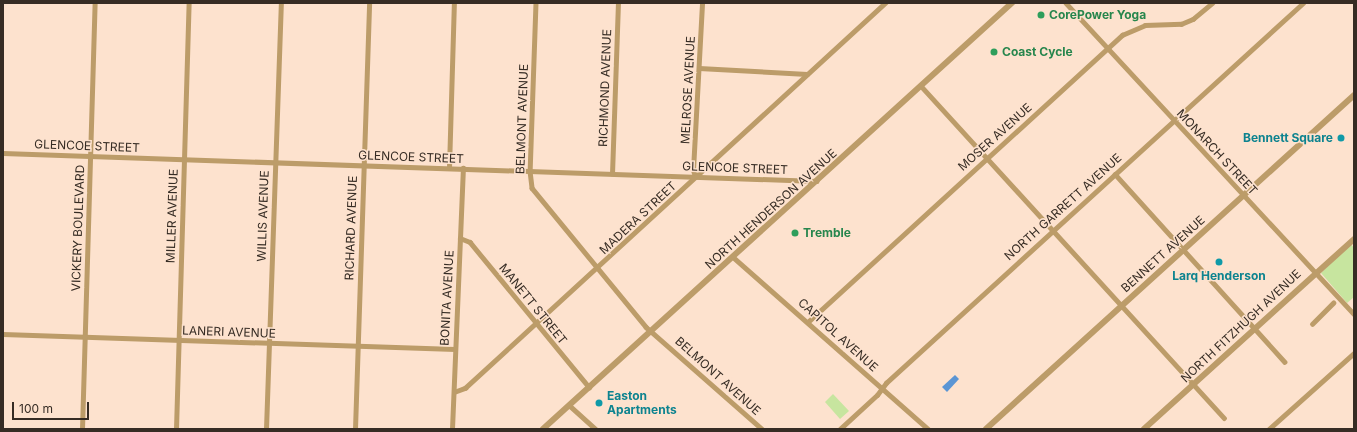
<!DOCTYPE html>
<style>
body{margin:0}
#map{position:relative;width:1357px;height:432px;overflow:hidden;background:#fde2ce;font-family:Inter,sans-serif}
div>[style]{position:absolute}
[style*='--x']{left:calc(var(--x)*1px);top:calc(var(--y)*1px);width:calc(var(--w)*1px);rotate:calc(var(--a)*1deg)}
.green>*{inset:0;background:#c7e59f}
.water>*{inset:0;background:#5b95d4}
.minor>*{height:4.5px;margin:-2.25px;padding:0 2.25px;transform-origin:2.25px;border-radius:2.25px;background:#bc9c69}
.tertiary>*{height:5.5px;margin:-2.75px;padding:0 2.75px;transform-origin:2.75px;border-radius:2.75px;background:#bc9c69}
.dots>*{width:11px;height:11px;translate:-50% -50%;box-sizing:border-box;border:2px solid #fde2ce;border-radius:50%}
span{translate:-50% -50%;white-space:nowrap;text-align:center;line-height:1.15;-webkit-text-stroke:3px #fde2ce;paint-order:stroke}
.leisure-label{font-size:12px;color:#27864d;font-weight:700}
.left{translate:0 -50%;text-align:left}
.street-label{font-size:12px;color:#362c24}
.culture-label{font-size:12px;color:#0d838f;font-weight:700}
.right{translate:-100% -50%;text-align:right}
.frame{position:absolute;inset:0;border:4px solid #362c24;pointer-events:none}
.scale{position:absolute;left:12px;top:402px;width:77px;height:18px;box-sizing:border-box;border:2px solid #362c24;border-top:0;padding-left:5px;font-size:12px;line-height:14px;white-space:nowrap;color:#362c24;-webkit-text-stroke:3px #fde2ce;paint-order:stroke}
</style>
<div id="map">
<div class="green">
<div style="clip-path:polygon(1351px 244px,1354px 248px,1354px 297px,1347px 303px,1321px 273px)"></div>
<div style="clip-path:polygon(833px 394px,849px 411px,840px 419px,825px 402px)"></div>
</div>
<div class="water">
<div style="clip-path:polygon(955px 375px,959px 379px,947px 392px,942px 387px)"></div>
</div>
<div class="minor">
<div style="--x:536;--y:3;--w:168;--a:92"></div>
<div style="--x:530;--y:171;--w:17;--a:83"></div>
<div style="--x:532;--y:188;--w:180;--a:50.6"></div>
<div style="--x:646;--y:327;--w:154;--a:41.3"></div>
<div style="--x:1066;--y:3;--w:424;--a:47.2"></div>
<div style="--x:699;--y:68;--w:108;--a:3.2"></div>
<div style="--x:922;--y:87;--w:448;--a:47.6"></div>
<div style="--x:3;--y:153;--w:814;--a:1.97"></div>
<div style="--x:449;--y:168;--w:165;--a:-88.3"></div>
<div style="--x:612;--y:174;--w:171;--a:-88"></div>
<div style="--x:1115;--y:174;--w:253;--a:47.9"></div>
<div style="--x:695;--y:177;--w:7;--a:-106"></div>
<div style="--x:693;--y:170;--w:167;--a:-86.9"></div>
<div style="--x:460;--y:238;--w:11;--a:22"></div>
<div style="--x:470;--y:242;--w:188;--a:50.6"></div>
<div style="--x:733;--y:257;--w:260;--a:41.4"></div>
<div style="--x:809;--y:321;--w:424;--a:-42.4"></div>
<div style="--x:1122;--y:35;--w:25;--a:-23"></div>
<div style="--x:1145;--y:25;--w:36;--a:-2"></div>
<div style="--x:1181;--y:24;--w:13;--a:-23"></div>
<div style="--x:1193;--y:19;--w:25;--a:-40"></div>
<div style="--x:1312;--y:324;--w:30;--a:-45"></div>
<div style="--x:3;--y:334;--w:452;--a:1.9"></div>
<div style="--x:454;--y:392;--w:12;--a:-20"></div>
<div style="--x:465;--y:388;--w:570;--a:-42.51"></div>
<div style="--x:569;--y:405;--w:36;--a:42"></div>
<div style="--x:82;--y:429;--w:426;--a:-88.3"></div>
<div style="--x:176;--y:429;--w:426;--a:-88.3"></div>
<div style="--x:266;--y:429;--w:426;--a:-88"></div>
<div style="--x:355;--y:429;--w:426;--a:-88.1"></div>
<div style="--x:452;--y:429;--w:261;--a:-87.6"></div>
<div style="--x:840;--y:429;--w:50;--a:-42.6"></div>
<div style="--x:877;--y:395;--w:15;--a:-53"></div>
<div style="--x:886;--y:383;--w:564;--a:-42.34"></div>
<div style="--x:1269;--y:429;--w:114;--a:-41.8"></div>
</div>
<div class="tertiary">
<div style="--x:543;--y:429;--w:634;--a:-42.25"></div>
<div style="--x:986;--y:429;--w:497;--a:-42.2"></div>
<div style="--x:1144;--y:429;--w:283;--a:-42.1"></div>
</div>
<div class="dots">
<div style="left:1041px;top:15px;background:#2e9e5b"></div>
<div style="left:994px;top:52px;background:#2e9e5b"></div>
<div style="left:1341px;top:138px;background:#0f9aa8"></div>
<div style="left:795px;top:233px;background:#2e9e5b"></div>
<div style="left:1219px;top:262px;background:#0f9aa8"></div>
<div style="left:599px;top:403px;background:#0f9aa8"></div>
</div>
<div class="leisure-label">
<span class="left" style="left:1049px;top:15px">CorePower Yoga</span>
<span class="left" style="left:1002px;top:52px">Coast Cycle</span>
<span class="left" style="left:803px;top:233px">Tremble</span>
</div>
<div class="street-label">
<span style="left:605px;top:88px;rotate:-88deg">RICHMOND AVENUE</span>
<span style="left:688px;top:90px;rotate:-87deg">MELROSE AVENUE</span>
<span style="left:522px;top:119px;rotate:-88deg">BELMONT AVENUE</span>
<span style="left:995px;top:137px;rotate:-42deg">MOSER AVENUE</span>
<span style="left:87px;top:146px;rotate:2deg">GLENCOE STREET</span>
<span style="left:1217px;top:152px;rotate:47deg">MONARCH STREET</span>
<span style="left:411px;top:157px;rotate:2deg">GLENCOE STREET</span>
<span style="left:735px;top:168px;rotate:2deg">GLENCOE STREET</span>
<span style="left:1063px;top:207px;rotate:-42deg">NORTH GARRETT AVENUE</span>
<span style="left:771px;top:209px;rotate:-42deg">NORTH HENDERSON AVENUE</span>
<span style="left:172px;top:216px;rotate:-88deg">MILLER AVENUE</span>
<span style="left:263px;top:216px;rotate:-88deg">WILLIS AVENUE</span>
<span style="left:638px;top:218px;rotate:-43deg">MADERA STREET</span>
<span style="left:78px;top:228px;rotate:-88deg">VICKERY BOULEVARD</span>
<span style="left:351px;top:228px;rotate:-88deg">RICHARD AVENUE</span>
<span style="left:1163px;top:254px;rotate:-42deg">BENNETT AVENUE</span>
<span style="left:447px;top:298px;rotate:-87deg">BONITA AVENUE</span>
<span style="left:533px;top:304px;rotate:51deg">MANETT STREET</span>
<span style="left:1241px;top:326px;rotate:-43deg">NORTH FITZHUGH AVENUE</span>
<span style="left:229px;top:332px;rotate:2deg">LANERI AVENUE</span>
<span style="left:838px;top:335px;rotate:42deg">CAPITOL AVENUE</span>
<span style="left:718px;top:376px;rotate:42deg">BELMONT AVENUE</span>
</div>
<div class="culture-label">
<span class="right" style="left:1333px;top:138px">Bennett Square</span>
<span style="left:1219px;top:276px">Larq Henderson</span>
<span class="left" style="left:607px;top:403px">Easton<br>Apartments</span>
</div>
<div class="frame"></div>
<div class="scale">100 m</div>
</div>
